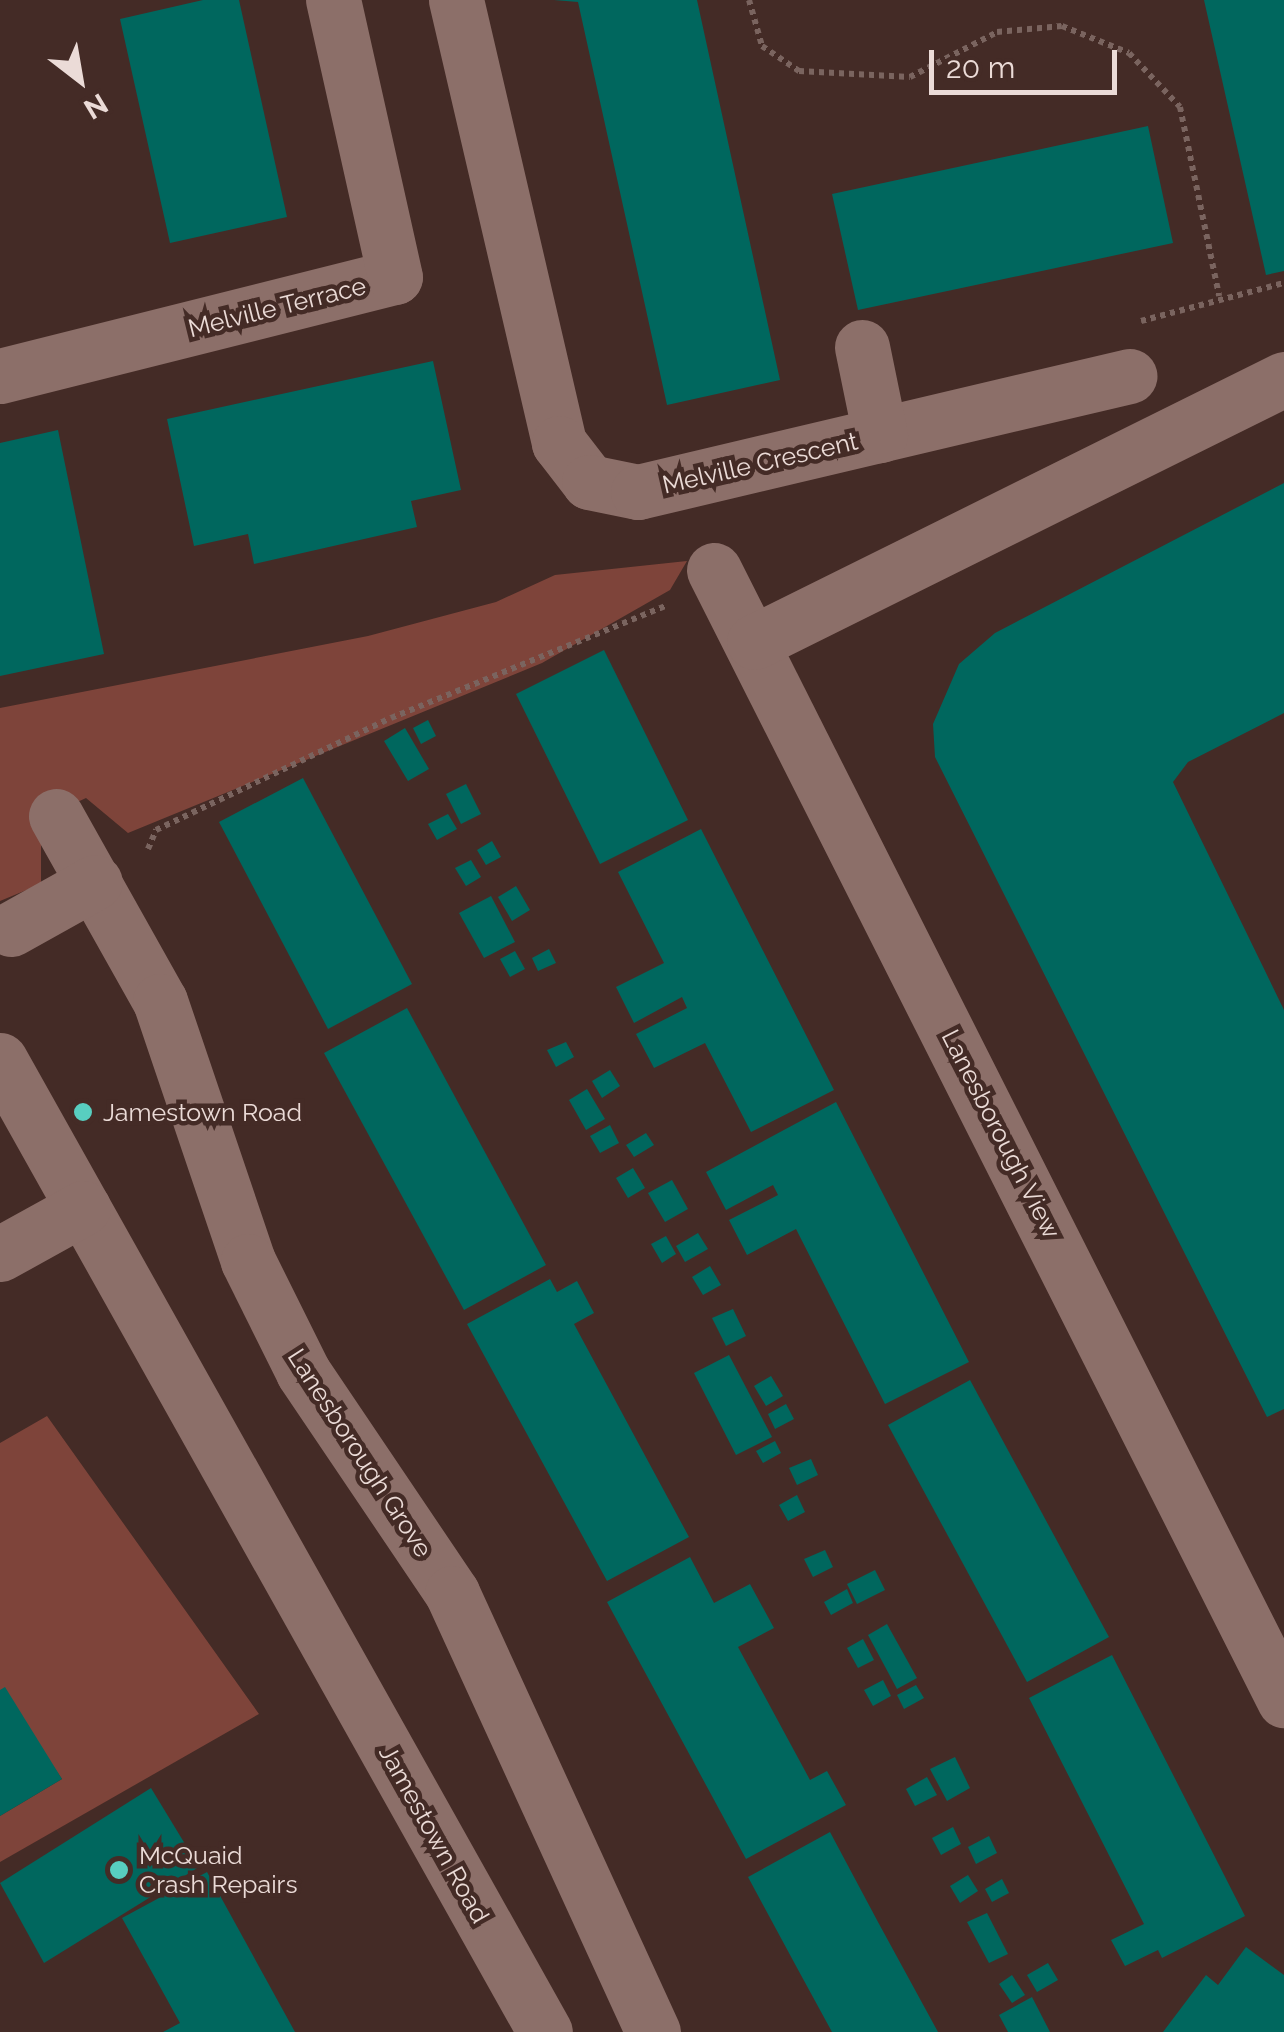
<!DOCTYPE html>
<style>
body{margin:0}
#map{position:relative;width:1284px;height:2032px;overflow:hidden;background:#442b26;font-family:Raleway,sans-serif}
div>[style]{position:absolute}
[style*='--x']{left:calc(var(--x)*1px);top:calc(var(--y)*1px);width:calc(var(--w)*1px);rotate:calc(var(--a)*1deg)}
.green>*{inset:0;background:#7e443a}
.building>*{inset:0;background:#00675e}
.path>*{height:6px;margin-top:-3px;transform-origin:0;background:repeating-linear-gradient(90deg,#7a645f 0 5px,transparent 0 10px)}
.minor>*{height:55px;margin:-27.5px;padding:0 27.5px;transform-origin:27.5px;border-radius:27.5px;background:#8c6f69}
.dots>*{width:28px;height:28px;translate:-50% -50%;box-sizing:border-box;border:5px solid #442b26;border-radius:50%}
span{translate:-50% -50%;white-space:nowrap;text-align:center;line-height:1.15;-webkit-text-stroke:9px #442b26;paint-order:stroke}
.street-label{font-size:25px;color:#ebdbd7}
.poi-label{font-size:25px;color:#ebdbd7}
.left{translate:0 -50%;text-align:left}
.north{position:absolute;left:30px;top:30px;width:100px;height:100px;-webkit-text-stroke:8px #442b26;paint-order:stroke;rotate:149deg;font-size:28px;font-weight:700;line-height:40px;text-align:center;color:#ebdbd7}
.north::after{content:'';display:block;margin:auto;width:35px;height:45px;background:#ebdbd7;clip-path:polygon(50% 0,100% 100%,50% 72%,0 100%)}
.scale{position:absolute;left:929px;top:50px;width:188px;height:45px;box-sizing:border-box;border:5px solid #ebdbd7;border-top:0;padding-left:12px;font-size:30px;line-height:35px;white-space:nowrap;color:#ebdbd7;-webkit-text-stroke:8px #442b26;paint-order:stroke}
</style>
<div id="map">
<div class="green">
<div style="clip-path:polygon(687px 561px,670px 590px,542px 663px,128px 833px,86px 798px,30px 824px,41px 835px,41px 884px,0 901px,0 708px,368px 636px,496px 602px,555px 575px)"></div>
<div style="clip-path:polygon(47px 1416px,259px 1714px,0 1862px,0 1816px,62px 1779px,0 1690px,0 1443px)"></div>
</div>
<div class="building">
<div style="clip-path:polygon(203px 0,239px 0,287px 217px,170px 243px,120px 19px)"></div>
<div style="clip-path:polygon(554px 0,697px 0,780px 380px,667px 405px,578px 2px)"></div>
<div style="clip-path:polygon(1204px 0,1284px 0,1284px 271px,1266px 275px)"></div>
<div style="clip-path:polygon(1148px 126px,1173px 243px,858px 310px,832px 194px)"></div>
<div style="clip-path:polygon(433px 361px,461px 490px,411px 501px,417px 527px,254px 564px,248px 534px,194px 546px,167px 419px)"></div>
<div style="clip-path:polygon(58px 430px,104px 654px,0 676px,0 443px)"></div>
<div style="clip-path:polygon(1284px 483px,1284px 713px,1188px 762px,1173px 782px,1284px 1010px,1284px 1409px,1267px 1417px,935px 757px,933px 724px,959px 664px,995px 633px)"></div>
<div style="clip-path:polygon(604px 650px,688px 820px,600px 864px,516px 694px)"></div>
<div style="clip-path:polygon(428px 720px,436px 736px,421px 744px,413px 728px)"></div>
<div style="clip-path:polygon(405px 728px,429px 769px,408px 781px,384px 741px)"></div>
<div style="clip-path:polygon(303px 778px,412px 984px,328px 1029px,219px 822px)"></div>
<div style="clip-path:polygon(466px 784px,481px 814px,461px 824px,446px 794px)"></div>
<div style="clip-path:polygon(448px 814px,457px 829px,437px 840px,428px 824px)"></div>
<div style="clip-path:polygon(701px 829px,834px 1090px,751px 1132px,705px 1043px,654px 1068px,636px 1034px,687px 1008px,682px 997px,634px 1023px,616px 987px,664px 963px,618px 872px)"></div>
<div style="clip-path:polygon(492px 841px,501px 857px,486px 865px,477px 850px)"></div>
<div style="clip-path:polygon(471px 860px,481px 877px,466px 886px,455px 868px)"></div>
<div style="clip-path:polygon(516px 886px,530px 910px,512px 921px,498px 897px)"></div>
<div style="clip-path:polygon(491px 896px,515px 942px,484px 958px,459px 913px)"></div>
<div style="clip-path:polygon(549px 949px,556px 963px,538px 971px,532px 958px)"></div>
<div style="clip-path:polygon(515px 951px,525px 969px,510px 977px,500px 959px)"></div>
<div style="clip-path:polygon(407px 1008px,546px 1265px,464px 1310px,324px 1053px)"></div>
<div style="clip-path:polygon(566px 1042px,574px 1057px,556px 1067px,547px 1050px)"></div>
<div style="clip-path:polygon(610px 1070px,620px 1086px,602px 1098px,592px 1081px)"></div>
<div style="clip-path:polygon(587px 1089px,605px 1119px,586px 1130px,569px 1100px)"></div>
<div style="clip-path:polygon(836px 1102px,969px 1362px,885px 1404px,796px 1229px,747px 1255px,729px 1220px,778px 1195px,773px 1185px,726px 1210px,706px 1172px)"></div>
<div style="clip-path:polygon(610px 1125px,619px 1143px,600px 1153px,590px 1136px)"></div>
<div style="clip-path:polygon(646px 1133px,654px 1145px,634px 1157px,626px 1145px)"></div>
<div style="clip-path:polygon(633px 1168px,645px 1188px,628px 1198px,616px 1178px)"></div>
<div style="clip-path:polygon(672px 1180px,688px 1209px,665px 1222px,648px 1193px)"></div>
<div style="clip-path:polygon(698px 1233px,708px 1249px,685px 1262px,676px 1246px)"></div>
<div style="clip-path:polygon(666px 1236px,676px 1254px,662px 1263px,651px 1244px)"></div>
<div style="clip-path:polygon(710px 1266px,721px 1285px,703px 1295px,692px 1277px)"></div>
<div style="clip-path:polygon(550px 1279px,557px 1292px,577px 1281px,594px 1313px,574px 1324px,689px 1537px,607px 1581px,467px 1324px)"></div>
<div style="clip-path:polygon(733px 1309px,746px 1336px,726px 1346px,712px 1318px)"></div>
<div style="clip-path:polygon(729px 1355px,772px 1437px,736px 1455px,694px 1373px)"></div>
<div style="clip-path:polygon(771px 1376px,783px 1396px,766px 1406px,754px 1386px)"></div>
<div style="clip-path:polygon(970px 1380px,1109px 1637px,1027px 1682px,888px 1425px)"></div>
<div style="clip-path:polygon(786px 1404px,794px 1419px,775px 1429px,768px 1414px)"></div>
<div style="clip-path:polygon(775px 1441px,781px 1453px,763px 1463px,756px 1451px)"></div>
<div style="clip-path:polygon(811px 1459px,818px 1475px,797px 1485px,789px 1468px)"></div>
<div style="clip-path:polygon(797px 1495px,805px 1512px,788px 1521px,779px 1505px)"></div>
<div style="clip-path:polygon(825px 1550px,833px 1567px,813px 1577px,804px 1559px)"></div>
<div style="clip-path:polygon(690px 1557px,714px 1603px,750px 1584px,774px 1628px,738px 1647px,810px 1780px,827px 1771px,846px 1805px,746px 1859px,607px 1602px)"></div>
<div style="clip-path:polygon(875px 1570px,885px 1590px,857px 1604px,847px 1584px)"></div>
<div style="clip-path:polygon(847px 1589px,853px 1603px,831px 1615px,824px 1602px)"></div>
<div style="clip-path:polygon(887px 1624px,917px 1678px,897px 1689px,868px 1635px)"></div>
<div style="clip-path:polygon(863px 1639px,874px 1660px,858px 1668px,847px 1648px)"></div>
<div style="clip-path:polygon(1112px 1655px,1245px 1916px,1162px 1958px,1158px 1950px,1125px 1966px,1111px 1940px,1144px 1924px,1029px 1698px)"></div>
<div style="clip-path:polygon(883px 1680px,891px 1696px,873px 1706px,864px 1690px)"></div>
<div style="clip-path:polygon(916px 1685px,924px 1698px,904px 1709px,897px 1695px)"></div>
<div style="clip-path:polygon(5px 1687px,62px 1779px,0 1816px,0 1690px)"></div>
<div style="clip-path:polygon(955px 1757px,970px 1788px,947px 1801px,930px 1769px)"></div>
<div style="clip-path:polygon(927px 1777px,937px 1795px,915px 1806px,906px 1789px)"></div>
<div style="clip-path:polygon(151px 1788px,199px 1867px,44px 1963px,0 1883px)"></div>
<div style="clip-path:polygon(953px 1827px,961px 1844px,941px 1855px,932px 1838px)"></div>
<div style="clip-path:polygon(830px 1832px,878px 1922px,938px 2032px,832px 2032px,796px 1966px,748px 1877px)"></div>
<div style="clip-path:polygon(989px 1836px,997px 1853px,976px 1864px,968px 1847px)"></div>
<div style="clip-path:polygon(207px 1872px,295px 2032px,163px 2032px,180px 2023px,122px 1918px)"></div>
<div style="clip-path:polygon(968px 1875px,978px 1891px,960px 1903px,950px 1886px)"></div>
<div style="clip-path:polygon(1002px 1879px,1009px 1893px,992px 1902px,985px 1889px)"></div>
<div style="clip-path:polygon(987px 1913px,1008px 1954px,989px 1963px,967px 1922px)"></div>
<div style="clip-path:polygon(1246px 1947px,1284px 1975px,1284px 2032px,1163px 2032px,1206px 1975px,1218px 1985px)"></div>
<div style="clip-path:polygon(1048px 1963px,1058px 1980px,1037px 1992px,1027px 1975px)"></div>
<div style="clip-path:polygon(1012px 1975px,1025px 1995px,1012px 2003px,999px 1984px)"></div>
<div style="clip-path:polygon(1032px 1997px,1050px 2032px,1008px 2032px,999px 2015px)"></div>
</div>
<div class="path">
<div style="--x:749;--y:0;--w:48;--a:74.2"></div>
<div style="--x:762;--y:46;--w:45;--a:34"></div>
<div style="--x:799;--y:71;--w:111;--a:3.1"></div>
<div style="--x:910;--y:77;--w:98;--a:-27.3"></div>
<div style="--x:997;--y:32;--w:65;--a:-5.3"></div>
<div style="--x:1062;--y:26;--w:72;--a:21.9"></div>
<div style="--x:1129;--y:53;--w:74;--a:46.6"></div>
<div style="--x:1180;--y:107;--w:193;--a:78.3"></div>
<div style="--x:1141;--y:321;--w:148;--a:-14.9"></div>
<div style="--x:148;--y:849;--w:21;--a:-67"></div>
<div style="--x:156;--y:830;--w:260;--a:-25.5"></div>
<div style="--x:391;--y:718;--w:297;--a:-22.2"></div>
</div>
<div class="minor">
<div style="--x:456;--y:0;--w:455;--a:76.9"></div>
<div style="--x:559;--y:443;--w:49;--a:52.4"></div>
<div style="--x:589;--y:482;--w:50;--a:11.5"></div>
<div style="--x:638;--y:492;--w:505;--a:-13.29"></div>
<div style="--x:862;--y:347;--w:90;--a:78.4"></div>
<div style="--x:0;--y:376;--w:407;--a:-14.1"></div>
<div style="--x:395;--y:277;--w:284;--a:-102.6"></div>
<div style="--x:714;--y:570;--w:1266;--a:63.23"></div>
<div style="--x:754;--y:642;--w:592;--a:-26.39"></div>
<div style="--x:56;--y:816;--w:212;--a:60.7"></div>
<div style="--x:160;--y:1001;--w:274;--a:71.3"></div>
<div style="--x:248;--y:1261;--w:124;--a:63.6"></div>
<div style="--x:303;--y:1372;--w:267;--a:56"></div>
<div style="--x:452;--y:1593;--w:483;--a:65.4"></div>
<div style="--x:11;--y:929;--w:96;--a:-29.2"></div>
<div style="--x:0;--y:1060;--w:1114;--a:60.72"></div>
<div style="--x:0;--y:1254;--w:95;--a:-29"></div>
</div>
<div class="dots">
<div style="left:83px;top:1112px;background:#58cec0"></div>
<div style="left:119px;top:1870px;background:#58cec0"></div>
</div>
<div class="street-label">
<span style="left:277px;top:307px;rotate:-14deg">Melville Terrace</span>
<span style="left:760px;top:463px;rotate:-13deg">Melville Crescent</span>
<span style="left:1001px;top:1134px;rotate:63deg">Lanesborough View</span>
<span style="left:360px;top:1453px;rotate:57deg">Lanesborough Grove</span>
<span style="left:434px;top:1834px;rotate:61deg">Jamestown Road</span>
</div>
<div class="poi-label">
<span class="left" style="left:103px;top:1112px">Jamestown Road</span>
<span class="left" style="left:139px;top:1870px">McQuaid<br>Crash Repairs</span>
</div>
<div class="north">N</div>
<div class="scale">20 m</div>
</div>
